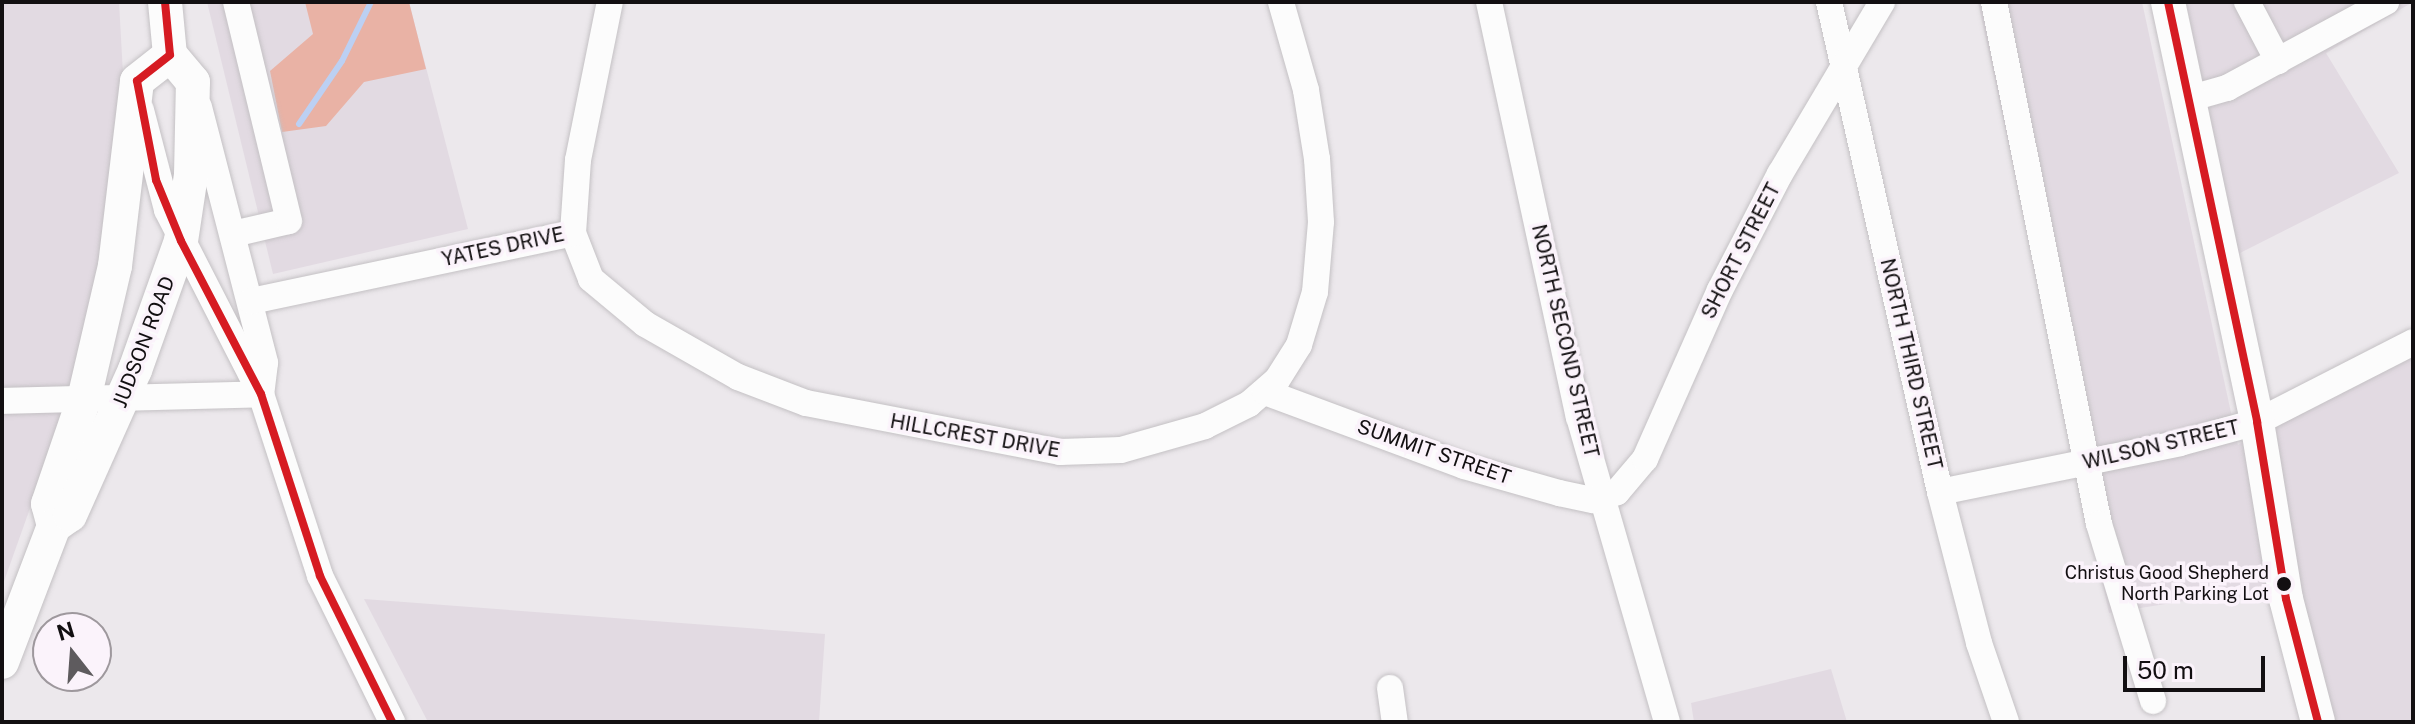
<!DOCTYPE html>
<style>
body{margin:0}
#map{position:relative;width:2415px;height:724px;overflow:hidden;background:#ece8ec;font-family:"Public Sans",sans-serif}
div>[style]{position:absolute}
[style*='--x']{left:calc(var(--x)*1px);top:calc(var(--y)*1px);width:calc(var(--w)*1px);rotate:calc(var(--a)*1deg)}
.built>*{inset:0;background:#e2dae2}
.forest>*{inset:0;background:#e9b2a5}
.stream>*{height:6px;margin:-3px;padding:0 3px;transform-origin:3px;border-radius:3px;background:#bcd0f3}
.roads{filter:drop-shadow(0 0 2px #c4c1c4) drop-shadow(0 0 2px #c4c1c4)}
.minor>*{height:26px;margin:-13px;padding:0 13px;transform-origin:13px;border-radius:13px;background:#fcfcfc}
.major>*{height:34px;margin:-17px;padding:0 17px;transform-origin:17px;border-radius:17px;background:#fcfcfc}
.bus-1>*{height:8px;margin:-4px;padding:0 4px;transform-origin:4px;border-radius:4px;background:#d61b22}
.dots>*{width:22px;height:22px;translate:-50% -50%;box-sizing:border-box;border:4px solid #fbf3fb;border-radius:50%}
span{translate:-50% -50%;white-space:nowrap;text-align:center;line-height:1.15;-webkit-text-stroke:7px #fbf3fb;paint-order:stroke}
.bus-label{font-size:18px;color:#120f11}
.right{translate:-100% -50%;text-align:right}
.street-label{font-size:20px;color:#120f11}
.frame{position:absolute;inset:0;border:4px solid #120f11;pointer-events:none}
.north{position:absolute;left:32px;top:612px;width:80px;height:80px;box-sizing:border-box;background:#fbf3fb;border:2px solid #9e989d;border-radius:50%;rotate:343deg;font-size:22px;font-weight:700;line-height:32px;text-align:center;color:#120f11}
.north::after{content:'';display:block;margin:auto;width:28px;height:36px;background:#5e5b5e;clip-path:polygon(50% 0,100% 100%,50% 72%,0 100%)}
.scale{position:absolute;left:2123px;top:656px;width:142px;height:36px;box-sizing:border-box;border:4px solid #120f11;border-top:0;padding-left:10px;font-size:24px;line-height:28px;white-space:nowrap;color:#120f11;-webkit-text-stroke:6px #fbf3fb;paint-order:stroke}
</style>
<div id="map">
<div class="built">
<div style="clip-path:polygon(2px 2px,119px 2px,123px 74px,116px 186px,75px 382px,2px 587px)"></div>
<div style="clip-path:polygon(207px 2px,409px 2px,468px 229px,273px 274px)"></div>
<div style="clip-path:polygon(1978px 2px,2142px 2px,2238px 445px,2413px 356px,2413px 722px,2334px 722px,2298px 583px,2109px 613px)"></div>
<div style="clip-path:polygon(2186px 2px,2413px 2px,2326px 53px,2399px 173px,2238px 254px)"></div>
<div style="clip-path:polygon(364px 599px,825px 634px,819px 722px,428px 722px)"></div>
<div style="clip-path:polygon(1831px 669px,1847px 722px,1694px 722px,1691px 703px)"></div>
</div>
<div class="forest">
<div style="clip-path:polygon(305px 2px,409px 2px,426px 69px,364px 82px,326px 126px,282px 132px,270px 71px,313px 34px)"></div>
</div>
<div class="stream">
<div style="--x:299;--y:124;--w:76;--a:-55.7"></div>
<div style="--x:342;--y:61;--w:66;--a:-63.8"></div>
</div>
<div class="roads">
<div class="minor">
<div style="--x:1489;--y:2;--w:425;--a:77.8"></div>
<div style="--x:1579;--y:417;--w:317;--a:73.9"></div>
<div style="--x:1829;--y:2;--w:502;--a:77.24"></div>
<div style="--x:1940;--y:492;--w:156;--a:75.5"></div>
<div style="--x:1979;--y:643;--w:83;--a:71.1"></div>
<div style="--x:1994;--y:2;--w:532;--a:78.63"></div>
<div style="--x:2099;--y:524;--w:185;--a:73"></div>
<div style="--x:2247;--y:2;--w:67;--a:62.3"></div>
<div style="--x:2188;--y:99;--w:41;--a:-15.8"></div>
<div style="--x:2227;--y:88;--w:181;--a:-28.4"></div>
<div style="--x:199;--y:107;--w:264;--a:75.5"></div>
<div style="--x:265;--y:363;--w:31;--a:97"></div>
<div style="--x:141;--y:110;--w:103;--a:75.4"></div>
<div style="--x:167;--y:210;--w:207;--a:62.9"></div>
<div style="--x:261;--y:394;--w:191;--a:72"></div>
<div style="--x:320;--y:576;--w:163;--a:63.7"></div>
<div style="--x:573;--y:233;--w:49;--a:68.6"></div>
<div style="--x:591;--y:279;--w:70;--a:39.8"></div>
<div style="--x:645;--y:324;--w:107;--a:29.7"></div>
<div style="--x:738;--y:377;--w:73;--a:20.9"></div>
<div style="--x:806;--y:403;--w:259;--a:10.9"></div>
<div style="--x:1060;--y:452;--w:61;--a:-1.9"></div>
<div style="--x:1121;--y:450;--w:87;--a:-15.9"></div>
<div style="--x:1205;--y:426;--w:49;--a:-26.6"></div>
<div style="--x:1249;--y:404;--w:37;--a:-41"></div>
<div style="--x:1277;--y:380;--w:41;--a:-57.8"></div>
<div style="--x:1299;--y:345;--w:55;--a:-73.2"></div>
<div style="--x:1315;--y:292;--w:70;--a:-85.1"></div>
<div style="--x:1321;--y:222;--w:63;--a:-93.6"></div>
<div style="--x:1317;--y:159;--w:70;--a:-99.1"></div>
<div style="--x:1306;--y:90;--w:91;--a:-105.9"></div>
<div style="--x:233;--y:234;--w:57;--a:-13.1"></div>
<div style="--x:289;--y:221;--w:225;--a:-103.6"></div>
<div style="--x:251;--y:301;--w:329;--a:-11.9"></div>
<div style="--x:573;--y:233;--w:73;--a:-86.1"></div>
<div style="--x:578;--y:160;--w:161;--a:-78.6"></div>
<div style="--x:1265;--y:392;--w:212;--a:20.4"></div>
<div style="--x:1464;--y:466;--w:99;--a:15.9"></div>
<div style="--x:1559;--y:493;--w:35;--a:12"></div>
<div style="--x:1593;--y:500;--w:25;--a:-18"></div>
<div style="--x:1617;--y:492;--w:43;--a:-49.7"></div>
<div style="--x:1645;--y:459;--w:185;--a:-66.1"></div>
<div style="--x:1720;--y:290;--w:131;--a:-62.7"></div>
<div style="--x:1780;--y:174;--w:200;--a:-59.3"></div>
<div style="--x:2;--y:401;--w:259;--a:-1.5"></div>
<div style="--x:1940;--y:492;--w:245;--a:-11.5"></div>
<div style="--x:2180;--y:443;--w:80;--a:-15.3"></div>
<div style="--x:2257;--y:422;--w:175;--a:-27.1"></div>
<div style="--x:1390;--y:688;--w:34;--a:82"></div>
</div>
<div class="major">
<div style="--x:2168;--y:2;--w:429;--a:78"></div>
<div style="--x:2257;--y:422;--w:179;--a:80.7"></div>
<div style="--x:2286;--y:599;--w:127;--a:75.4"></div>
<div style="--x:54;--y:526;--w:23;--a:-105"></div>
<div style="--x:48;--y:504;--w:111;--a:-71.1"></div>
<div style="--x:84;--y:399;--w:137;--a:-76.9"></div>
<div style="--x:115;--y:266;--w:186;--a:-83.2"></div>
<div style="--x:137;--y:81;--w:42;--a:-38.2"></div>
<div style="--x:2;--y:662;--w:146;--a:-69.1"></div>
<div style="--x:54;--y:526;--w:19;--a:-35"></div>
<div style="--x:70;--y:515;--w:159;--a:-65.9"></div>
<div style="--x:135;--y:370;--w:137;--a:-70.4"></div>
<div style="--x:181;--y:241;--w:67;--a:-81.4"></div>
<div style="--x:191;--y:175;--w:93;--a:-88.8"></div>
<div style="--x:193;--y:82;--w:35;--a:-130"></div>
<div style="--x:170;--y:55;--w:53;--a:-95.4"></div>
</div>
</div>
<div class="bus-1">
<div style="--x:165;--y:2;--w:53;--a:84.6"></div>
<div style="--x:170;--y:55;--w:42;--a:141.8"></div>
<div style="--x:137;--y:81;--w:101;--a:79.1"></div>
<div style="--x:156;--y:180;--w:66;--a:67.7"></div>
<div style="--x:181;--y:241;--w:173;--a:62.4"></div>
<div style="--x:261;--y:394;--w:191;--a:72"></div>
<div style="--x:320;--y:576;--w:163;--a:63.7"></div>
<div style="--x:2168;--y:2;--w:429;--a:78"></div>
<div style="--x:2257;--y:422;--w:179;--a:80.7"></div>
<div style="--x:2286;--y:599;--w:127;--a:75.4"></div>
</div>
<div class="dots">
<div style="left:2284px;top:584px;background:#120f11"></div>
</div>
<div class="bus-label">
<span class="right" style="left:2269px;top:584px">Christus Good Shepherd<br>North Parking Lot</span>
</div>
<div class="street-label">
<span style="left:503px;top:247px;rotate:-12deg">YATES DRIVE</span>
<span style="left:1741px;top:251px;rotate:-63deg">SHORT STREET</span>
<span style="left:1565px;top:341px;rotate:77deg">NORTH SECOND STREET</span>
<span style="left:144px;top:342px;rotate:-69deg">JUDSON ROAD</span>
<span style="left:1911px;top:364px;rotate:77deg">NORTH THIRD STREET</span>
<span style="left:975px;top:436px;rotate:10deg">HILLCREST DRIVE</span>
<span style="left:2161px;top:445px;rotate:-13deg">WILSON STREET</span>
<span style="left:1434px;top:452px;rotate:19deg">SUMMIT STREET</span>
</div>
<div class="frame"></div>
<div class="north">N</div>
<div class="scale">50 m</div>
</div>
